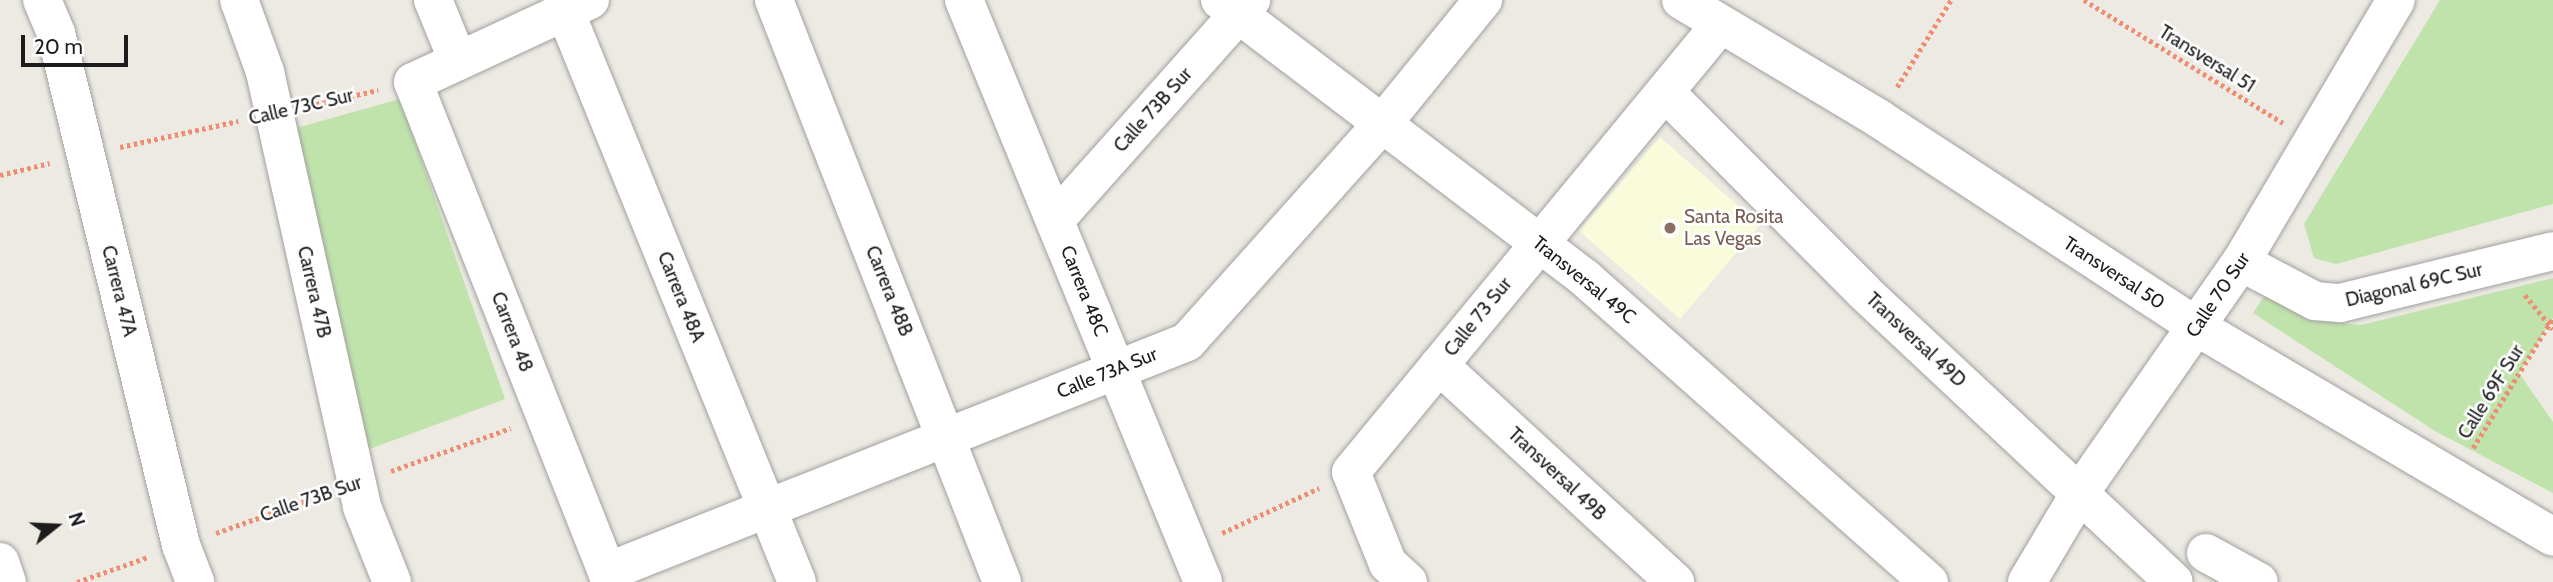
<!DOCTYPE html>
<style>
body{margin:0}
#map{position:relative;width:2553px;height:582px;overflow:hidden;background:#eceae2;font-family:Cabin,sans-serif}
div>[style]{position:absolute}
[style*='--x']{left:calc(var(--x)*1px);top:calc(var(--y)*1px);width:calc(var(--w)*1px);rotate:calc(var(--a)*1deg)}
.education>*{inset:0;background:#f8fcdb}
.grass>*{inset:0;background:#c0e3ab}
.path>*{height:4.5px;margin-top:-2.25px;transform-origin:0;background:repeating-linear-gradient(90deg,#ee8d71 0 3.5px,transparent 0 7px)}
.roads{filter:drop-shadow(0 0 2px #a0a0a0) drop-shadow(0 0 2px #a0a0a0)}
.minor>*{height:38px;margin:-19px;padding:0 19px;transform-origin:19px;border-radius:19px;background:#fff}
.dots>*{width:19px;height:19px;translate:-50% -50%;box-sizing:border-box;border:4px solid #fff;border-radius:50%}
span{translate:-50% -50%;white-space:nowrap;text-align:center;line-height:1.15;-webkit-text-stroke:5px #fff;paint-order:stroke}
.street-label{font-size:19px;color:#1c1c1c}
.education-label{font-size:19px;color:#785e54}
.left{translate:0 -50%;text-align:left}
.north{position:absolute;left:21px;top:491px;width:70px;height:70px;-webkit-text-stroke:5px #fff;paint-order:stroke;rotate:72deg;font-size:19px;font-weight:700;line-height:28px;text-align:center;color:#1c1c1c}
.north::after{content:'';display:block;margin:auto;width:24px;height:32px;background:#1c1c1c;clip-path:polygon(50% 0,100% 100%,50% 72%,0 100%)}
.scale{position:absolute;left:21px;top:35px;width:107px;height:32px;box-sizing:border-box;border:4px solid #1c1c1c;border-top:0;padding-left:9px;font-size:21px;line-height:24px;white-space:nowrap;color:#1c1c1c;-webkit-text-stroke:5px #fff;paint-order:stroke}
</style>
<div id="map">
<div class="education">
<div style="clip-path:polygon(1660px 137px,1760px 225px,1680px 319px,1579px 231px)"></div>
</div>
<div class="grass">
<div style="clip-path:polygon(2440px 0,2553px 0,2553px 204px,2336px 264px,2314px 258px,2304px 224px)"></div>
<div style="clip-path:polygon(400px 99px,505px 399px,367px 450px,296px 128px)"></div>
<div style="clip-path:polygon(2553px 278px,2553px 318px,2519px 373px,2553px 422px,2553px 493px,2435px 431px,2253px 313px,2265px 295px,2309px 320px,2361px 325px)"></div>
</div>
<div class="path">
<div style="--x:2084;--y:0;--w:234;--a:31.7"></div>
<div style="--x:1897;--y:87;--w:102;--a:-58.2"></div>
<div style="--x:309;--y:106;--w:71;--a:-13.1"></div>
<div style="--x:120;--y:147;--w:121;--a:-12.4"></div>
<div style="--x:0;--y:175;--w:51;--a:-13.5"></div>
<div style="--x:2525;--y:295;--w:44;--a:50.5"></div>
<div style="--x:2473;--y:448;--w:153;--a:-58.4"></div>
<div style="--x:391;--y:471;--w:127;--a:-19.7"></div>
<div style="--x:216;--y:533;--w:114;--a:-19.6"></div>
<div style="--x:1222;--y:533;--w:107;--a:-24.9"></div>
<div style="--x:77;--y:582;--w:75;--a:-19.4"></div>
</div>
<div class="roads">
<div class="minor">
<div style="--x:42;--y:0;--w:36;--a:67"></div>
<div style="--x:56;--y:33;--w:527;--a:76.28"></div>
<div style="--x:181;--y:545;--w:40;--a:69"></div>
<div style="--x:239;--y:0;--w:77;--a:70.1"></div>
<div style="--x:265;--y:72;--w:446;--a:77.4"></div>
<div style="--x:362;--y:507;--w:81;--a:68.2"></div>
<div style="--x:433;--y:0;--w:66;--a:67.7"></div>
<div style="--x:590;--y:0;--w:195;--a:155.1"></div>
<div style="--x:413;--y:82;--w:538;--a:68.4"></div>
<div style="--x:774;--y:0;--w:625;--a:68.61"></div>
<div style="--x:964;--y:0;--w:629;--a:67.67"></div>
<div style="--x:1220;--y:0;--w:460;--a:37.3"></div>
<div style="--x:1586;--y:279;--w:458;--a:41.5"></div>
<div style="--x:1681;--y:0;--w:230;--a:30.9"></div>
<div style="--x:1878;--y:118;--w:381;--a:33.2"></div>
<div style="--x:2197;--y:327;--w:413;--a:30.5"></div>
<div style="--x:565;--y:11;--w:616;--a:67.89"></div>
<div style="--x:1665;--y:92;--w:282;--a:45.1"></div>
<div style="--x:1864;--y:292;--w:424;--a:43.1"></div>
<div style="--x:1055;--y:220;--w:295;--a:-48.3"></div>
<div style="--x:2241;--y:262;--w:84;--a:27.8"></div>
<div style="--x:2315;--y:301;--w:25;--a:5"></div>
<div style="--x:2340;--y:303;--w:219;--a:-13.7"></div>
<div style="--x:1439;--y:365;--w:321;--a:42.6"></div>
<div style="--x:2206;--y:553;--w:60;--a:28.7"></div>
<div style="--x:0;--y:562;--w:21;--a:71"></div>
<div style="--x:607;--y:572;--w:624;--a:-21.63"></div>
<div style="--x:1187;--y:342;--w:294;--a:-48.2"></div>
<div style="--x:1383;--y:123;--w:159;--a:-50.9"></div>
<div style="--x:1408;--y:582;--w:27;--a:-138"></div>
<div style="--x:1388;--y:564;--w:99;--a:-111.9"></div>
<div style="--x:1351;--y:472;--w:580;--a:-50.46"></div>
<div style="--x:2027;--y:582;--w:106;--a:-59.3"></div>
<div style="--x:2081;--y:491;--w:279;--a:-55.1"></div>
<div style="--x:2241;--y:262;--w:304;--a:-59.4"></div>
</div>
</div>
<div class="dots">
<div style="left:1670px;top:228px;background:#8d6e63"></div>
</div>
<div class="street-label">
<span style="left:2207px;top:59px;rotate:32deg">Transversal 51</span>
<span style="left:301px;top:107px;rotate:-13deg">Calle 73C Sur</span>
<span style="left:1153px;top:110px;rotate:-48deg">Calle 73B Sur</span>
<span style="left:2114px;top:273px;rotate:33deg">Transversal 50</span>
<span style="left:1584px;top:280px;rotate:39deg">Transversal 49C</span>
<span style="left:2414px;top:285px;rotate:-13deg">Diagonal 69C Sur</span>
<span style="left:119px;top:291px;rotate:76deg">Carrera 47A</span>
<span style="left:889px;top:291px;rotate:68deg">Carrera 48B</span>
<span style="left:1084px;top:291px;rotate:68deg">Carrera 48C</span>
<span style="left:314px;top:292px;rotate:77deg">Carrera 47B</span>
<span style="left:2218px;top:295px;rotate:-56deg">Calle 70 Sur</span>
<span style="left:681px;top:297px;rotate:68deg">Carrera 48A</span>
<span style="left:1478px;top:317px;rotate:-51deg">Calle 73 Sur</span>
<span style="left:512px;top:332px;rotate:69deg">Carrera 48</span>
<span style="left:1916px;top:340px;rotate:43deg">Transversal 49D</span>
<span style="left:1107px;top:373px;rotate:-22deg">Calle 73A Sur</span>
<span style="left:2491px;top:392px;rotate:-58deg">Calle 69F Sur</span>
<span style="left:1557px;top:474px;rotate:43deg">Transversal 49B</span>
<span style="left:311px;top:499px;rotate:-19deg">Calle 73B Sur</span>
</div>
<div class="education-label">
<span class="left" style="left:1684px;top:228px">Santa Rosita<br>Las Vegas</span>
</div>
<div class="north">N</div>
<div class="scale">20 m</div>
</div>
